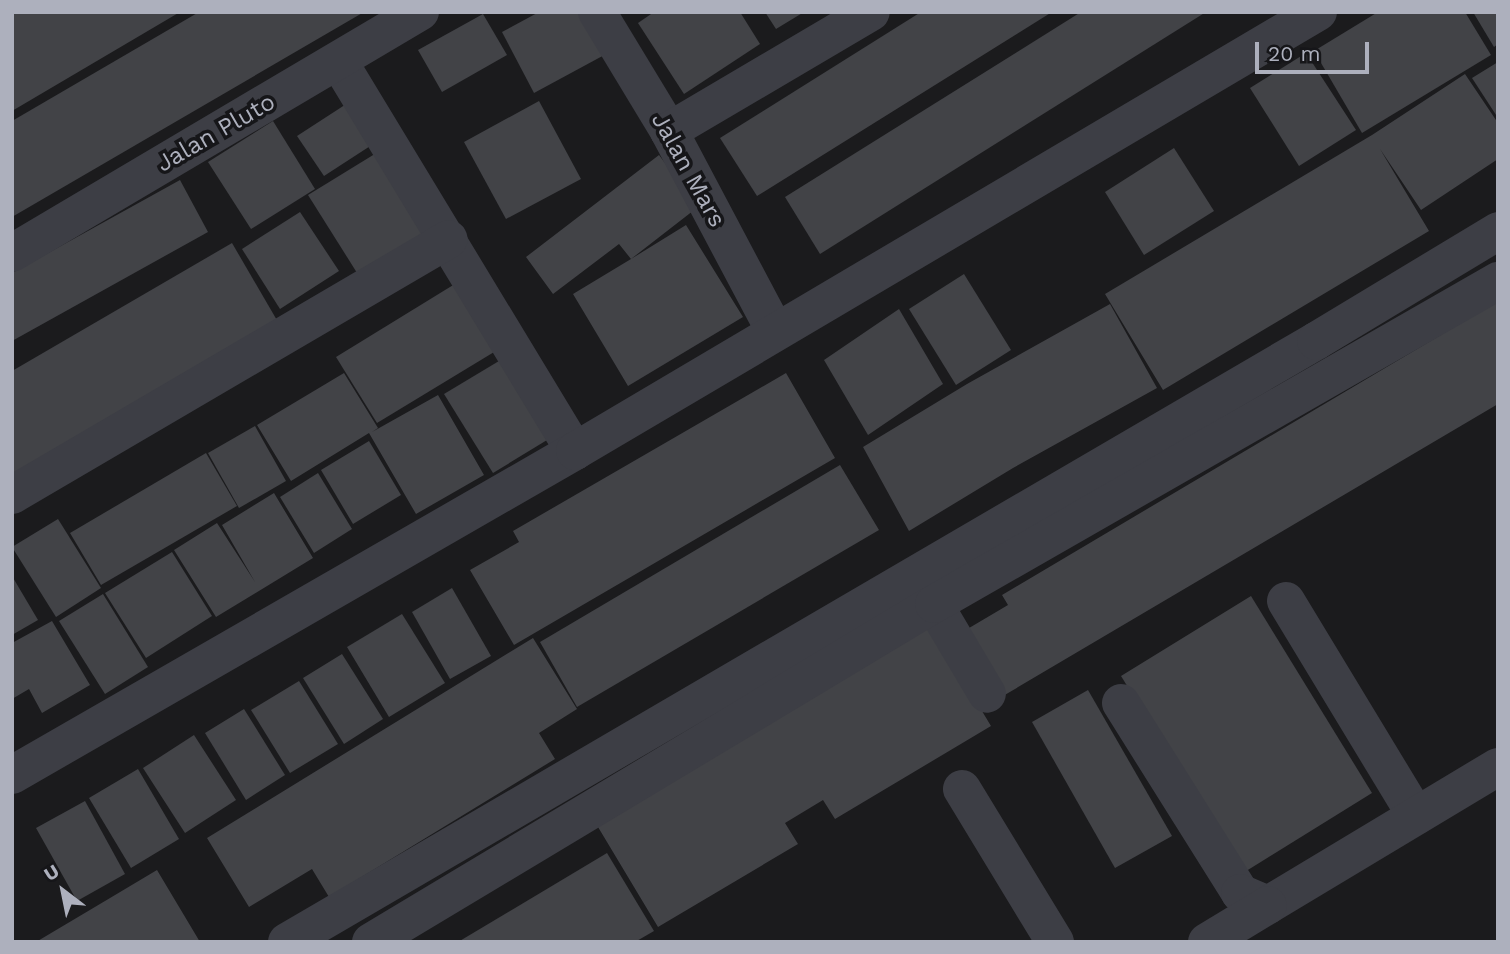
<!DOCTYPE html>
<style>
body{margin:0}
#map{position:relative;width:1510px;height:954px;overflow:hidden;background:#1b1b1d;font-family:"Work Sans",sans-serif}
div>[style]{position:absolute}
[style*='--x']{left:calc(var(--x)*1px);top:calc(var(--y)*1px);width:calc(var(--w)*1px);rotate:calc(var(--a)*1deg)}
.building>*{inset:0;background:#424347}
.minor>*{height:38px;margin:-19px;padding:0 19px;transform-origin:19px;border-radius:19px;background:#3d3e45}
span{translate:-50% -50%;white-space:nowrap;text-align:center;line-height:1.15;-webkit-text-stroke:7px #161619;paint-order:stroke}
.street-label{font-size:24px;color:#adb0bd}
.frame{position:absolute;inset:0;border:14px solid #adb0bd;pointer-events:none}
.north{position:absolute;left:28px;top:856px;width:70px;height:70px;-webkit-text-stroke:5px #161619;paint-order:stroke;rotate:328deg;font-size:19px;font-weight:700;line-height:28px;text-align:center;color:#adb0bd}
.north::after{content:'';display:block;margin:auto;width:24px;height:32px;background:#adb0bd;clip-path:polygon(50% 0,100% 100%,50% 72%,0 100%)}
.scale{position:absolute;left:1255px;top:42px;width:114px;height:32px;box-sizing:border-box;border:4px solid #adb0bd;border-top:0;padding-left:9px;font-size:21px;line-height:24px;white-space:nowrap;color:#adb0bd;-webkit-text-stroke:5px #161619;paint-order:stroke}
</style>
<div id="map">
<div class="building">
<div style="clip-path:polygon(12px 12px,180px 12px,12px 111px)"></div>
<div style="clip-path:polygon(199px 12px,364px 12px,12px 217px,12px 121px)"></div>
<div style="clip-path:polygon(539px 12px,587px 12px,608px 53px,534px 93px,502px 32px)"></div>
<div style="clip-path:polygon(654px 12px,740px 12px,760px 44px,684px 94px,638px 23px)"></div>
<div style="clip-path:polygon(765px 12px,804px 12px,776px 29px)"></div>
<div style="clip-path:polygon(921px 12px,1052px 12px,757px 196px,720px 138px)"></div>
<div style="clip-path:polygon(1081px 12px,1206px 12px,820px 254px,785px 197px)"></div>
<div style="clip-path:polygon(1378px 12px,1465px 12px,1491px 55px,1362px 133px,1314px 51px)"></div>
<div style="clip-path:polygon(1473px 12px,1498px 12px,1498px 44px,1494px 47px)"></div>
<div style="clip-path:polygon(483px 14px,507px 55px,442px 92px,418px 50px)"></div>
<div style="clip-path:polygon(1306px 53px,1356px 130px,1299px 166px,1250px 88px)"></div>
<div style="clip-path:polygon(1498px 62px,1498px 118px,1472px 78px)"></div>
<div style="clip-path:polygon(1465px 74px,1498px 123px,1498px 159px,1421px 210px,1380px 149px,1429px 231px,1163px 390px,1105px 294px,1372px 135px)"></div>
<div style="clip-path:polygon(354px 99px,381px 139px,324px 176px,297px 136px)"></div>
<div style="clip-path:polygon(539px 101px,581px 179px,506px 219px,464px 142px)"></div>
<div style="clip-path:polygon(273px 121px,315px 189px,251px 229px,208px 162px)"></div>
<div style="clip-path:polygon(1174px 148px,1214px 211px,1144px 255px,1105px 192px)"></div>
<div style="clip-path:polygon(378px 152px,428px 232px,359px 276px,308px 195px)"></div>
<div style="clip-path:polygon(659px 155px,698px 207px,631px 259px,686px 225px,743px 317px,628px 386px,573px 294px,631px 259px,619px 244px,553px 294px,526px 257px)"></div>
<div style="clip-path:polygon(180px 180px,208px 232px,12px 341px,12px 273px)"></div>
<div style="clip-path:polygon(300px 212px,339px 271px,280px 309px,242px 249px)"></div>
<div style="clip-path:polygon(232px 243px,278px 322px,12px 476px,12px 371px)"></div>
<div style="clip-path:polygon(964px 274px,1011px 350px,956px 385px,909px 309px)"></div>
<div style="clip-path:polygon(463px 279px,504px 346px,377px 423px,336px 357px)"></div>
<div style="clip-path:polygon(1498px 301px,1498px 404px,1003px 696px,964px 631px,1008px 605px,1002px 595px)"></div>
<div style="clip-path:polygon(1110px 304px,1157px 388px,1013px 468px,909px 531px,863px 447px,967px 384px)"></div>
<div style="clip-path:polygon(899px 309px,943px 384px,868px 435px,824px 360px)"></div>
<div style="clip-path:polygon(504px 358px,552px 437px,493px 473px,444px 394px)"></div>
<div style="clip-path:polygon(344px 373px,378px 428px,372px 432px,438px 395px,484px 475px,416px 514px,369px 433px,291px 481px,257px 425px)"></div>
<div style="clip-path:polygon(786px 373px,835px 458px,514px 645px,470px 570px,519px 542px,513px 531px)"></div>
<div style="clip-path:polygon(255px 426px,286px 481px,239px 508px,208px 453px)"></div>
<div style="clip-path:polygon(369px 441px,401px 495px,353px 524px,321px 470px)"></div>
<div style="clip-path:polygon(206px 453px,237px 506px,101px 585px,70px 533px)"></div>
<div style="clip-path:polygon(840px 465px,879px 530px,577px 707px,540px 642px)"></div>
<div style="clip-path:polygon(318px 473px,352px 529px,314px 553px,280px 497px)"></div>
<div style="clip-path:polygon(274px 493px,313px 558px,216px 617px,174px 550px,217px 523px,255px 582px,222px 525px)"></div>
<div style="clip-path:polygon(58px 519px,101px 588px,56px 617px,12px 547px)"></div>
<div style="clip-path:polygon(172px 552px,212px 616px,146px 658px,105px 593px)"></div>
<div style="clip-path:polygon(12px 576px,38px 620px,12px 635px)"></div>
<div style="clip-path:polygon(452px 588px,491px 656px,450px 679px,412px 612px)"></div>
<div style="clip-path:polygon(103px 594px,148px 667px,105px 694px,59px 621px)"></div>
<div style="clip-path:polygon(1251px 596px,1372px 793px,1243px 873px,1121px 676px)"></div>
<div style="clip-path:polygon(402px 614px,445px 683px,389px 717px,347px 647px)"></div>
<div style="clip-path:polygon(52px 621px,90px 685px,42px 713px,29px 689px,12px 699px,12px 643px)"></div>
<div style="clip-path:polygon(929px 623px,991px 726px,835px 819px,823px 800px,785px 823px,798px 844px,658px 927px,595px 822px)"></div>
<div style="clip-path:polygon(533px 638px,577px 709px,539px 733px,555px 759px,329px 897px,312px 869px,249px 907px,207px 838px)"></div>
<div style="clip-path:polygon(342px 654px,383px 719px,344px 744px,303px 678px)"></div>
<div style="clip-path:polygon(299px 681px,338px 744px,290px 773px,251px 710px)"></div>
<div style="clip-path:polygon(1088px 690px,1172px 836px,1115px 868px,1032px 722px)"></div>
<div style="clip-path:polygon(244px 709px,285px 775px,246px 800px,205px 733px)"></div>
<div style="clip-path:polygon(194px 735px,236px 800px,185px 833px,143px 768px)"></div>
<div style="clip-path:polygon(138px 769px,179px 839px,131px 868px,89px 798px)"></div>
<div style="clip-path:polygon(85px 801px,125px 874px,77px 901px,36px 828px)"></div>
<div style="clip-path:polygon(607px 853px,654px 931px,635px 942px,458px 942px)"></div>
<div style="clip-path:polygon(157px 870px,200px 942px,36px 942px,105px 901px)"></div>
</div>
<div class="minor">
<div style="--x:597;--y:12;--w:139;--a:58.8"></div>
<div style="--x:669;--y:131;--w:226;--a:62.1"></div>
<div style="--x:339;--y:62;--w:455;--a:58.8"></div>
<div style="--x:669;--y:131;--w:234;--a:-30.5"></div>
<div style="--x:12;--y:253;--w:474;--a:-30.6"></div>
<div style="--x:12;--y:495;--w:506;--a:-30.36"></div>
<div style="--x:920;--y:581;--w:131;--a:59.3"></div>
<div style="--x:1286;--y:601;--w:251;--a:58.8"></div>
<div style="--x:1121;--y:703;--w:224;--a:57.9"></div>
<div style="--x:1240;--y:893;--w:30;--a:23"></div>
<div style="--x:1268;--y:905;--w:268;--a:-31"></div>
<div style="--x:12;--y:775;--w:650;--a:-29.92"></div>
<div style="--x:575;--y:451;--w:863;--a:-30.58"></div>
<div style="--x:962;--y:789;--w:179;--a:58.7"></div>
<div style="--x:287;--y:942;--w:1192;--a:-30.29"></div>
<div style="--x:1316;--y:341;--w:213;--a:-31.1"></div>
<div style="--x:371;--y:942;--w:657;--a:-30.98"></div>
<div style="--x:934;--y:604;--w:650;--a:-29.8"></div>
<div style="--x:1207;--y:942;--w:71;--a:-31.2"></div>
</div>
<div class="street-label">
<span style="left:216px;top:133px;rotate:-30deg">Jalan Pluto</span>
<span style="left:688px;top:170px;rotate:61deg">Jalan Mars</span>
</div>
<div class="frame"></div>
<div class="north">U</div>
<div class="scale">20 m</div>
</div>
